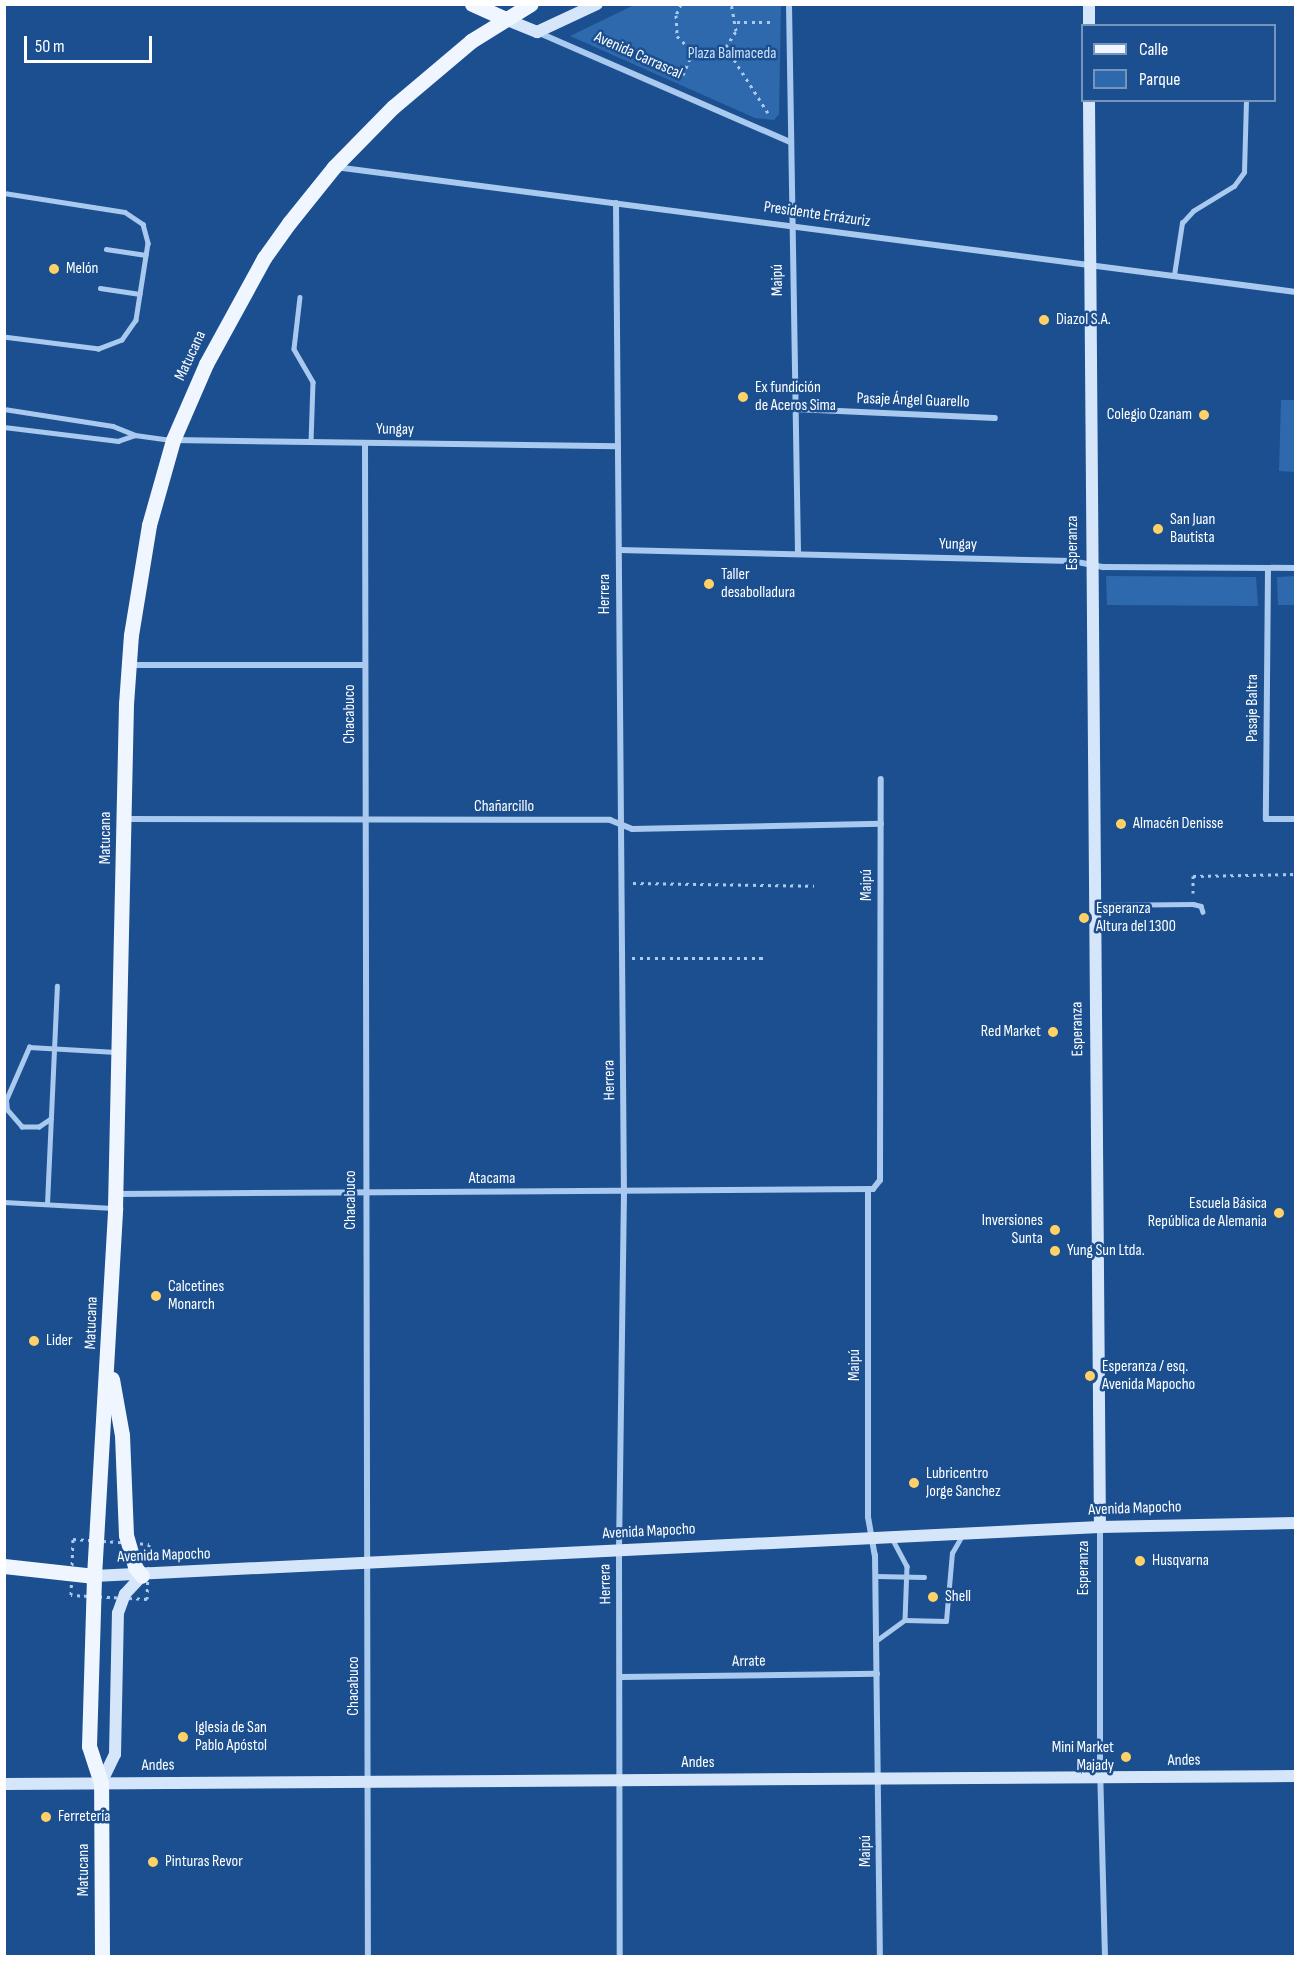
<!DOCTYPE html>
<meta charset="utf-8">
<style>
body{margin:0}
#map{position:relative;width:1300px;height:1961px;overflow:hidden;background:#1b4f8f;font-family:"Sofia Sans Condensed",sans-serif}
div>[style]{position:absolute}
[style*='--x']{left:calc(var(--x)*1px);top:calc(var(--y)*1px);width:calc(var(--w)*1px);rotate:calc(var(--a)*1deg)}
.green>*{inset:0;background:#2e69ad}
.path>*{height:3px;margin-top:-1.5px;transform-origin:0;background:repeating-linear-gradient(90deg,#a9c9ee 0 3px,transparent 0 7.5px)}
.lane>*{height:4.5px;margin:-2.25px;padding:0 2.25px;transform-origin:2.25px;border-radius:2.25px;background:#a9c9ee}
.street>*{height:6px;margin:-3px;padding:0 3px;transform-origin:3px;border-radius:3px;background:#a9c9ee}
.secondary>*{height:12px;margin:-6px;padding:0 6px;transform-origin:6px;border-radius:6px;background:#d6e6fa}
.primary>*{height:15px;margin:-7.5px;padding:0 7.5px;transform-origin:7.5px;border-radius:7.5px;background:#f0f6ff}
.dots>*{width:16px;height:16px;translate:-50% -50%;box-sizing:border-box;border:3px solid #1b4f8f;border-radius:50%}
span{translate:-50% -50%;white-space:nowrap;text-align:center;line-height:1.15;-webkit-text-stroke:5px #1b4f8f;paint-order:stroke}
.park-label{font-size:16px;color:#cfe3fa}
.street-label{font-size:16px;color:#fff}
.poi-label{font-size:16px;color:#fff}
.left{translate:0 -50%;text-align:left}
.right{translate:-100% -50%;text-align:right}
.frame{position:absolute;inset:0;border:6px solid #fff;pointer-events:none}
.legend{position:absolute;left:1081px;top:24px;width:195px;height:78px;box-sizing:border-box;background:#1b4f8f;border:2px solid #7695bc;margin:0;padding:8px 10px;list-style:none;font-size:18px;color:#fff}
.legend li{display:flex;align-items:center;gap:12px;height:30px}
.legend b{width:30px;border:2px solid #7695bc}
.scale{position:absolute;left:24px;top:36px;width:128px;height:27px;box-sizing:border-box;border:3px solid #fff;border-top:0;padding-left:8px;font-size:18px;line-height:21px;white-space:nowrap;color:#fff;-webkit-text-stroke:4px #1b4f8f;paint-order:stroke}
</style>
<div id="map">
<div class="green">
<div style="clip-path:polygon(634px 5px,781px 5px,779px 114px,774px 120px,755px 118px,570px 36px)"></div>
<div style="clip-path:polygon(1281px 400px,1295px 400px,1295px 472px,1279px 471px)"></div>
<div style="clip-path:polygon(1106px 576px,1256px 577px,1258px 606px,1107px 605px)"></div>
<div style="clip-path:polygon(1295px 576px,1295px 605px,1278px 605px,1277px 577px)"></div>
</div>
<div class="path">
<div style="--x:681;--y:4;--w:12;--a:114"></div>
<div style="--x:676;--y:15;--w:21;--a:87"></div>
<div style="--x:677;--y:36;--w:23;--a:45"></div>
<div style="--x:693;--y:52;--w:16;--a:7"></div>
<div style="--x:709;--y:54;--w:18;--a:-22"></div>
<div style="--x:726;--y:47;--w:19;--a:-58"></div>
<div style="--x:736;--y:31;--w:27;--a:-100"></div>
<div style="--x:737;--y:22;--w:33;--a:0"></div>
<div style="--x:726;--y:47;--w:78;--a:57.5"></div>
<div style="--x:683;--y:75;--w:25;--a:-67"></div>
<div style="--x:633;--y:883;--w:181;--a:0.9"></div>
<div style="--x:1193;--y:893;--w:17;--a:-90"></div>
<div style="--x:1193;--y:876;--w:103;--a:-1.1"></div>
<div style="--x:632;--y:958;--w:133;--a:0"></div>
<div style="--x:73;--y:1539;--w:76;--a:3.8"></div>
<div style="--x:149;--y:1544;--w:55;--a:92.1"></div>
<div style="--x:147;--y:1599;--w:76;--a:-177"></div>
<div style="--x:71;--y:1595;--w:56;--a:-88"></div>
</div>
<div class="lane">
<div style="--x:4;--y:193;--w:122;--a:8.9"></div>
<div style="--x:125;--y:212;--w:22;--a:34"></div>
<div style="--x:143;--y:224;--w:20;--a:75"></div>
<div style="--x:148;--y:243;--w:78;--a:98.9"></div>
<div style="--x:136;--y:320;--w:24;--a:125"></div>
<div style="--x:122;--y:340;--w:25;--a:159"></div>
<div style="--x:99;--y:349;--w:96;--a:-172.8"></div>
<div style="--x:106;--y:249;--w:40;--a:8.5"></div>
<div style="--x:1174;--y:275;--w:53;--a:-81.3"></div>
<div style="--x:1182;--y:223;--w:16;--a:-47"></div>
<div style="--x:1193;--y:211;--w:48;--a:-31.4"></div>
<div style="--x:1234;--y:186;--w:17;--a:-54"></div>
<div style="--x:1244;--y:172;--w:72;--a:-88.4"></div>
<div style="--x:100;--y:288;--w:40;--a:8.5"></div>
<div style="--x:300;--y:297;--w:52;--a:96.6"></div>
<div style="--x:294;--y:349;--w:38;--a:60"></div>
<div style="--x:313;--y:382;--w:60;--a:91.9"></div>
<div style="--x:4;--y:409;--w:110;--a:8.9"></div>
<div style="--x:113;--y:426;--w:24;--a:22"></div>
<div style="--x:135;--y:435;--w:34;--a:8"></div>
<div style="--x:4;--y:427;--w:115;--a:7"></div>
<div style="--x:118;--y:441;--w:18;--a:-19"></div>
<div style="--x:1096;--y:905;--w:97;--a:-0.6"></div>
<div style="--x:1193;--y:904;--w:8;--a:14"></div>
<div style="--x:1201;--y:906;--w:6;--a:72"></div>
<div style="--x:51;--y:1119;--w:14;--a:146"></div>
<div style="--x:39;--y:1127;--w:17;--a:180"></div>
<div style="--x:22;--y:1127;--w:23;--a:-131"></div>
<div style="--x:7;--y:1110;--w:10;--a:-96"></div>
<div style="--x:6;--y:1100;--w:58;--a:-66.5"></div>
<div style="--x:29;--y:1047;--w:87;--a:3.3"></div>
<div style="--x:4;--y:1202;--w:109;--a:3.2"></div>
<div style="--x:47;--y:1204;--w:218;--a:-87.4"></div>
<div style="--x:893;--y:1540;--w:30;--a:62"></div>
<div style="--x:907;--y:1566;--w:54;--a:92.1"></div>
<div style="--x:876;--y:1576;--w:48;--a:1.2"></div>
<div style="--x:877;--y:1640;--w:34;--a:-36"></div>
<div style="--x:905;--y:1620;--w:41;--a:1.4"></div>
<div style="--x:946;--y:1621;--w:68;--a:-85"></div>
<div style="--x:952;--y:1553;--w:20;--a:-60"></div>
</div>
<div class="street">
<div style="--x:789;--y:4;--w:550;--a:89.06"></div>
<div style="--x:537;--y:32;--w:276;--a:23.5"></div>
<div style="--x:335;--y:167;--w:969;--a:7.41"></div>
<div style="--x:616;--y:203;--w:989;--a:89.54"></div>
<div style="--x:624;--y:1192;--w:359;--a:90.8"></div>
<div style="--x:619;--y:1551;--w:405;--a:89.9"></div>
<div style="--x:794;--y:409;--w:201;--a:2.6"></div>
<div style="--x:173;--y:440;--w:445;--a:0.8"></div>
<div style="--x:365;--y:443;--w:1513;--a:89.89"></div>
<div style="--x:619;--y:550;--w:453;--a:1.4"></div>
<div style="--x:1072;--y:561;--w:32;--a:11"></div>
<div style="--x:1103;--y:567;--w:193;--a:0.3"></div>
<div style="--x:1268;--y:568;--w:251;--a:90.5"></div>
<div style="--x:1266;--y:819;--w:30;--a:0"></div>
<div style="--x:131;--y:665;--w:233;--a:0"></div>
<div style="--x:125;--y:819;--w:485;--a:0.1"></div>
<div style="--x:610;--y:820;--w:24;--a:22"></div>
<div style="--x:632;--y:829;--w:249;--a:-1.2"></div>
<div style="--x:868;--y:1191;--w:326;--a:90"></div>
<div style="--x:868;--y:1517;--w:39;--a:80"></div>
<div style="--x:875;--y:1555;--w:401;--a:89.3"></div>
<div style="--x:116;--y:1194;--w:757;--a:-0.38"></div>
<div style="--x:873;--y:1189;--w:11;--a:-52"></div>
<div style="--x:880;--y:1180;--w:401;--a:-89.9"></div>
<div style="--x:1100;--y:1527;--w:239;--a:90"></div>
<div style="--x:1100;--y:1766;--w:190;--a:88.5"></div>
<div style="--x:621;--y:1677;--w:256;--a:-0.7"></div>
</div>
<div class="secondary">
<div style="--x:1089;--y:4;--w:22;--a:90"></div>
<div style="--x:505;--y:19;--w:35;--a:22"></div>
<div style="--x:537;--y:32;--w:66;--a:-25"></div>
<div style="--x:1089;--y:100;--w:1427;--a:89.56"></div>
<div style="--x:94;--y:1576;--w:1007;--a:-2.79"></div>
<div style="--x:1100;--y:1527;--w:196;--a:-1.2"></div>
<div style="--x:101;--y:1783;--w:32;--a:-64"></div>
<div style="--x:115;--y:1754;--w:141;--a:-88.8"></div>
<div style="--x:118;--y:1613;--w:20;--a:-70"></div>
<div style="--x:125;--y:1594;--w:25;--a:-47"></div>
<div style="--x:4;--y:1784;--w:1292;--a:-0.35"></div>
</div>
<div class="primary">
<div style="--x:472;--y:4;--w:36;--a:24"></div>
<div style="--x:112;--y:1379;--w:57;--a:79.9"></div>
<div style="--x:122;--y:1435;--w:100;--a:87.7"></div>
<div style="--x:126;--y:1535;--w:33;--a:74"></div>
<div style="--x:135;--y:1567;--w:11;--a:52"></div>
<div style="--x:4;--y:1566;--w:91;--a:6.3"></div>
<div style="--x:102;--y:1956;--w:173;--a:-90.3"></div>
<div style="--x:101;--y:1783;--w:39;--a:-108"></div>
<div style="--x:89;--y:1746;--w:170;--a:-88.3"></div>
<div style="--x:94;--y:1576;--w:369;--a:-86.7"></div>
<div style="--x:115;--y:1208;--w:504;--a:-88.75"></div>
<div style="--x:126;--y:704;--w:69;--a:-85.9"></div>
<div style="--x:131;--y:635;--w:111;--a:-80.7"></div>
<div style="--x:149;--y:525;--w:88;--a:-74.2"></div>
<div style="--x:173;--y:440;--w:83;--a:-66.5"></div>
<div style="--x:206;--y:364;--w:121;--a:-61.3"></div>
<div style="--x:264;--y:258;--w:43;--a:-54.5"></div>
<div style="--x:289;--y:223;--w:72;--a:-51.2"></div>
<div style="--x:334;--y:167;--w:84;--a:-45.5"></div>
<div style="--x:393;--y:107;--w:102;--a:-40.2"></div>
<div style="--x:471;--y:41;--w:70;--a:-31.7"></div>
</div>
<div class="dots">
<div style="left:54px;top:269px;background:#ffd166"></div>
<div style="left:1044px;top:320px;background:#ffd166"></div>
<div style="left:743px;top:397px;background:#ffd166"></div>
<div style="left:1204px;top:415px;background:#ffd166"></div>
<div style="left:1158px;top:529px;background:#ffd166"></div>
<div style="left:709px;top:584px;background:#ffd166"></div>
<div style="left:1121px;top:824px;background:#ffd166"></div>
<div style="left:1084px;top:918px;background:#ffd166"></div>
<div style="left:1053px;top:1032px;background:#ffd166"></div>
<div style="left:1279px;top:1213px;background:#ffd166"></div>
<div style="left:1055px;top:1230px;background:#ffd166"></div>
<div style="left:1055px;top:1251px;background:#ffd166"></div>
<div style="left:156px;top:1296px;background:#ffd166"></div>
<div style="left:34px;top:1341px;background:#ffd166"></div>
<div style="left:1090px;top:1376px;background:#ffd166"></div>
<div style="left:914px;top:1483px;background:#ffd166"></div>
<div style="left:1140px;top:1561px;background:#ffd166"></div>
<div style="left:933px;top:1597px;background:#ffd166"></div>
<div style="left:183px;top:1737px;background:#ffd166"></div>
<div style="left:1126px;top:1757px;background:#ffd166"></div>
<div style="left:46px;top:1817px;background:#ffd166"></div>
<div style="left:153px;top:1862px;background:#ffd166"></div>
</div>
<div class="park-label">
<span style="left:732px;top:54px">Plaza Balmaceda</span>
</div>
<div class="street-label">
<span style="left:638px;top:56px;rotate:24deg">Avenida Carrascal</span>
<span style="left:817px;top:215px;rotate:8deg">Presidente Errázuriz</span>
<span style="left:778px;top:280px;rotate:-91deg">Maipú</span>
<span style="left:191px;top:356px;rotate:-65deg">Matucana</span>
<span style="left:913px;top:401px;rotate:2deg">Pasaje Ángel Guarello</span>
<span style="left:395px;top:430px;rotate:1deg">Yungay</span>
<span style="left:1073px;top:543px;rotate:-90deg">Esperanza</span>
<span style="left:958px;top:545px;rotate:1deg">Yungay</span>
<span style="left:605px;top:594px;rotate:-90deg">Herrera</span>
<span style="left:1253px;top:708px;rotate:-90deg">Pasaje Baltra</span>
<span style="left:350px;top:714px;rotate:-90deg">Chacabuco</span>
<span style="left:504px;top:807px">Chañarcillo</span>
<span style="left:106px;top:838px;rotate:-90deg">Matucana</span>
<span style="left:867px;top:885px;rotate:-90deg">Maipú</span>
<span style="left:1078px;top:1029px;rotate:-91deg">Esperanza</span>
<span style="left:610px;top:1080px;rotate:-91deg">Herrera</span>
<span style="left:492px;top:1179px">Atacama</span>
<span style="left:351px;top:1200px;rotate:-90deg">Chacabuco</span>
<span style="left:92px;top:1323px;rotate:-88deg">Matucana</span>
<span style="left:855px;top:1365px;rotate:-90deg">Maipú</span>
<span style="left:1135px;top:1509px;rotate:-2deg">Avenida Mapocho</span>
<span style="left:649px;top:1532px;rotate:-3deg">Avenida Mapocho</span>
<span style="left:164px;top:1556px;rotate:-2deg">Avenida Mapocho</span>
<span style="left:1084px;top:1568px;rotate:-90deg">Esperanza</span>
<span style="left:606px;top:1584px;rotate:-91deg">Herrera</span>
<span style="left:749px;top:1662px;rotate:-1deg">Arrate</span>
<span style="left:354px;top:1686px;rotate:-90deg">Chacabuco</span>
<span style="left:1184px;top:1761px;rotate:-1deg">Andes</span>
<span style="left:698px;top:1763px">Andes</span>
<span style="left:158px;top:1766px;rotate:-1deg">Andes</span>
<span style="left:866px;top:1851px;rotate:-90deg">Maipú</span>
<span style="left:84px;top:1870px;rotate:-90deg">Matucana</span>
</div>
<div class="poi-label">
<span class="left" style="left:66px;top:269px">Melón</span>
<span class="left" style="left:1056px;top:320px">Diazol S.A.</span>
<span class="left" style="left:755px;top:397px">Ex fundición<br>de Aceros Sima</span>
<span class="right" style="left:1192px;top:415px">Colegio Ozanam</span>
<span class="left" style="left:1170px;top:529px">San Juan<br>Bautista</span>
<span class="left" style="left:721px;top:584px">Taller<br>desabolladura</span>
<span class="left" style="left:1133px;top:824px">Almacén Denisse</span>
<span class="left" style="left:1096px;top:918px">Esperanza<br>Altura del 1300</span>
<span class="right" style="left:1041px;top:1032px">Red Market</span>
<span class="right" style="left:1267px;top:1213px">Escuela Básica<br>República de Alemania</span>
<span class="right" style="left:1043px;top:1230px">Inversiones<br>Sunta</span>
<span class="left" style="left:1067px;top:1251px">Yung Sun Ltda.</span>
<span class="left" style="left:168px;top:1296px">Calcetines<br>Monarch</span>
<span class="left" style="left:46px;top:1341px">Lider</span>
<span class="left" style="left:1102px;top:1376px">Esperanza / esq.<br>Avenida Mapocho</span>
<span class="left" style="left:926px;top:1483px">Lubricentro<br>Jorge Sanchez</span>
<span class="left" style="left:1152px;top:1561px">Husqvarna</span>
<span class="left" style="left:945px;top:1597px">Shell</span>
<span class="left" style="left:195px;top:1737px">Iglesia de San<br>Pablo Apóstol</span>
<span class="right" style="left:1114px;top:1757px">Mini Market<br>Majady</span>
<span class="left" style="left:58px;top:1817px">Ferretería</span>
<span class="left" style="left:165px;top:1862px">Pinturas Revor</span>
</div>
<div class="frame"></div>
<ul class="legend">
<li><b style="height:8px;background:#f0f6ff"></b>Calle</li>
<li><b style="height:16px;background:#2e69ad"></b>Parque</li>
</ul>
<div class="scale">50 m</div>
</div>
